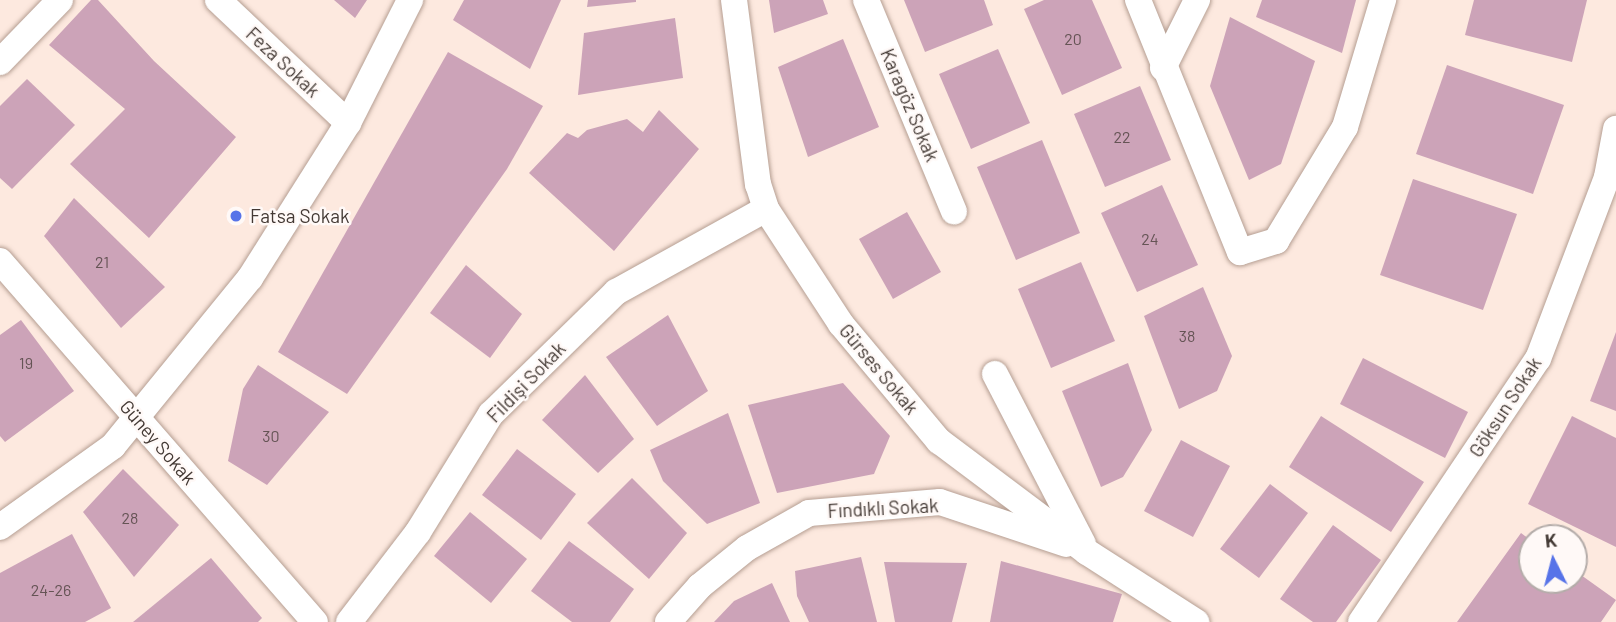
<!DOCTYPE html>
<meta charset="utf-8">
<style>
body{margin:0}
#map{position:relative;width:1616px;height:622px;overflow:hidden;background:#fde9df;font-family:Barlow,sans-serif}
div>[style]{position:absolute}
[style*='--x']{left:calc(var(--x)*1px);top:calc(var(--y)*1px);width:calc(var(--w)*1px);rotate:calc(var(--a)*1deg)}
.building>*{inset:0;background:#cca3b8}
.roads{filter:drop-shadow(0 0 2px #b59e92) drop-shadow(0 0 2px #b59e92)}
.minor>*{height:26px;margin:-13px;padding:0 13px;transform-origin:13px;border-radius:13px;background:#fff}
.dots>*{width:19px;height:19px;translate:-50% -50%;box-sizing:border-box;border:4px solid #fff9f7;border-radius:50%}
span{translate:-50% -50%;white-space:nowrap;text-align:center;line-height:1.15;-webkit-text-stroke:5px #fff9f7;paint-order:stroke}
.number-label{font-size:16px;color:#655455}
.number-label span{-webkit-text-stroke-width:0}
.street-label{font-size:19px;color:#433934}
.poi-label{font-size:19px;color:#433934}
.left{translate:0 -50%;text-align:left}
.north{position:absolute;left:1518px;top:524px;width:70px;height:70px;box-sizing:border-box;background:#fff9f7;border:2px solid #b4aca9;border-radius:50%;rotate:354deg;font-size:19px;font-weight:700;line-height:28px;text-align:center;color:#433934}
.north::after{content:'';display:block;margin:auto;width:24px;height:32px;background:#5773e8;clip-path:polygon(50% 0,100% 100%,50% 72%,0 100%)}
</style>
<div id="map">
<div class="building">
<div style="clip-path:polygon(91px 0,98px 0,154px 61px,236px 137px,149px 238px,70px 164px,125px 109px,49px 45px)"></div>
<div style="clip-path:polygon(334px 0,367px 0,355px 18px)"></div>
<div style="clip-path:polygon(464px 0,561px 0,530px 69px,453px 20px)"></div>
<div style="clip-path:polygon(588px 0,636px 0,636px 2px,587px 7px)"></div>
<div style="clip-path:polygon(769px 0,823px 0,828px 14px,774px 33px)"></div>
<div style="clip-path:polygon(904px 0,984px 0,993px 25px,925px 52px)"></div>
<div style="clip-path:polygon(1044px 0,1092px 0,1122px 68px,1062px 95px,1024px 9px)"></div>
<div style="clip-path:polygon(1262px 0,1356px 0,1342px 53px,1256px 17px)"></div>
<div style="clip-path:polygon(1474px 0,1587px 0,1572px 62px,1465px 35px)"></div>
<div style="clip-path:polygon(1230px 17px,1315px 61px,1281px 164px,1249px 180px,1210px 86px)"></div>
<div style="clip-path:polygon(675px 18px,683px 78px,578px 95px,584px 33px)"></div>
<div style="clip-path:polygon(843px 39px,879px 127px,808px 157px,778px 67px)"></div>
<div style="clip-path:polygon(998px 49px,1030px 123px,971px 149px,939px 74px)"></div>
<div style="clip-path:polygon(448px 52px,543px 106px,507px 169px,347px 394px,278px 352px)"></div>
<div style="clip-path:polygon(1447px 65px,1564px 105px,1533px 194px,1416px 154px)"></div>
<div style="clip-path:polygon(27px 79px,75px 125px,12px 189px,0 178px,0 106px)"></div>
<div style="clip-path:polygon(1140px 86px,1171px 160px,1105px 187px,1074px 114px)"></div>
<div style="clip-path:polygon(659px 110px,699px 149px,614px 251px,529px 173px,567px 133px,578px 138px,587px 130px,627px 119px,643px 132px)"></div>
<div style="clip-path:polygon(1042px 140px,1080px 233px,1016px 260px,977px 167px)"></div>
<div style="clip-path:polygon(1413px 179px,1517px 214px,1483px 310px,1380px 275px)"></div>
<div style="clip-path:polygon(1162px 185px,1198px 265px,1137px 292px,1101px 213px)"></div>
<div style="clip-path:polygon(74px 198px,165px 287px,121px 328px,44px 236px)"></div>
<div style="clip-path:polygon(907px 212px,941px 272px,893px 299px,859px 239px)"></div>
<div style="clip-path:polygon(1081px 262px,1115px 341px,1051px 368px,1018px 289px)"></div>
<div style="clip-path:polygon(466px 265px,522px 314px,490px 358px,430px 313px)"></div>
<div style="clip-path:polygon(1203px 287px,1232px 356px,1217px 391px,1179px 409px,1144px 316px)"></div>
<div style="clip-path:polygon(668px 315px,708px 391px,657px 426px,606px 357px)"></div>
<div style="clip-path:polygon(21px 320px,74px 391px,5px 442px,0 436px,0 335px)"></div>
<div style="clip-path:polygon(1616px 332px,1616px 411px,1590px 401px)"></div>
<div style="clip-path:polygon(1363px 358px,1468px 412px,1445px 458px,1340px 404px)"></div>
<div style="clip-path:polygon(1128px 363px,1152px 430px,1123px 477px,1101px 487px,1062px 391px)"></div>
<div style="clip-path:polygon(258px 365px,329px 412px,267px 485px,228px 461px,243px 389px)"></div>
<div style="clip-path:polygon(585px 375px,634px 439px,598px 473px,542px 420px)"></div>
<div style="clip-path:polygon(843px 383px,890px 436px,874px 474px,777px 493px,748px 405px)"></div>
<div style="clip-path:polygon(728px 413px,760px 503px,707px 524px,663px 481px,650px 450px)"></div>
<div style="clip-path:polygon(1321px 416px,1424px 482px,1391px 532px,1289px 467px)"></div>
<div style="clip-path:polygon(1572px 416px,1616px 438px,1616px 547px,1528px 504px)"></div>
<div style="clip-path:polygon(1181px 440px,1230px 466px,1193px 537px,1144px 511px)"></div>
<div style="clip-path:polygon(517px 449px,576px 494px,541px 540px,482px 495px)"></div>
<div style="clip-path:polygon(123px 469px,179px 525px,134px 577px,83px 512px)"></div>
<div style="clip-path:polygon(632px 478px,687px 533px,649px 579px,587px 523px)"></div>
<div style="clip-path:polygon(1270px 484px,1308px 513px,1259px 578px,1220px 549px)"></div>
<div style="clip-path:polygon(470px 512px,527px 559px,491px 603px,434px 556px)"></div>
<div style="clip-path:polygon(1333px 525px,1381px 560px,1336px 622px,1313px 622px,1280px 599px)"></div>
<div style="clip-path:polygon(1521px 533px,1532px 541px,1532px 580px,1574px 580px,1574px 570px,1616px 600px,1601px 622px,1457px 622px)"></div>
<div style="clip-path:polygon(72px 534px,111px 608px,85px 622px,0 622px,0 573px)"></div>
<div style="clip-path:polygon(569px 541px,634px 589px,610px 622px,572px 622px,531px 591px)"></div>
<div style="clip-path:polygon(861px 557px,877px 622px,809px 622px,797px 596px,795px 571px)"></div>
<div style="clip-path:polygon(211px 558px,262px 618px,258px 622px,133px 622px)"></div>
<div style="clip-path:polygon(1001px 561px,1122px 594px,1113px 622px,990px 622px)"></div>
<div style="clip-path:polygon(884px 562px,967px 563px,952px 622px,895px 622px)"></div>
<div style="clip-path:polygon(772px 583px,790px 622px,714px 622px,734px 601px)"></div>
</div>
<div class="roads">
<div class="minor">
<div style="--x:218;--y:0;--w:179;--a:43.4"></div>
<div style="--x:734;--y:0;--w:186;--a:82.6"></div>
<div style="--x:758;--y:184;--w:26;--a:72"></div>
<div style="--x:766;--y:209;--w:137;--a:56.9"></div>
<div style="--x:841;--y:324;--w:153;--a:50.1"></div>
<div style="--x:939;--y:441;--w:185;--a:36.9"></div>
<div style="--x:1087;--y:552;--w:130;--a:32.7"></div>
<div style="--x:866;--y:0;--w:229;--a:67.4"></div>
<div style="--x:1138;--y:0;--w:272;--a:68"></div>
<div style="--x:1240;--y:252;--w:38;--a:-17"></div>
<div style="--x:1276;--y:241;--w:133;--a:-58.8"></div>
<div style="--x:1345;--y:127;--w:133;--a:-73.3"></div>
<div style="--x:0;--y:62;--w:86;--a:-45.9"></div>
<div style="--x:1163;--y:68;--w:76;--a:-63.4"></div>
<div style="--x:0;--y:261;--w:479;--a:48.9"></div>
<div style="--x:995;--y:374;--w:191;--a:62.6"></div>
<div style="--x:0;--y:527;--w:139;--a:-35.6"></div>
<div style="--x:113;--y:446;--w:217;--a:-50.8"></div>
<div style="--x:250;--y:278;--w:183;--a:-57.7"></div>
<div style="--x:348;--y:123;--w:138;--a:-63.2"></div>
<div style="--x:349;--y:622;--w:113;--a:-52.5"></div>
<div style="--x:418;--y:532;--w:139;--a:-58.3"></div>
<div style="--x:491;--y:414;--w:175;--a:-44.3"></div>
<div style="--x:616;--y:292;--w:171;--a:-29"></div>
<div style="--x:668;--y:622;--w:48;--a:-48.4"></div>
<div style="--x:700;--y:586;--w:60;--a:-39"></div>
<div style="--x:747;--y:548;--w:71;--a:-29.4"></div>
<div style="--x:809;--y:513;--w:131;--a:-4.8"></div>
<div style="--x:940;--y:502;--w:133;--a:18.4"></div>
<div style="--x:1361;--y:622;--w:317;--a:-56.1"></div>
<div style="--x:1538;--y:359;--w:195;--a:-69.2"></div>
<div style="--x:1607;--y:177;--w:49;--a:-79.4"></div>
</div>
</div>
<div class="dots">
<div style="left:236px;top:216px;background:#5773e8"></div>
</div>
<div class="number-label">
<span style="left:1073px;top:39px">20</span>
<span style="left:1122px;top:137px">22</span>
<span style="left:1150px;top:239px">24</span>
<span style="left:102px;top:262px">21</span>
<span style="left:1187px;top:336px">38</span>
<span style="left:26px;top:363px">19</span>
<span style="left:271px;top:436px">30</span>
<span style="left:130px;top:518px">28</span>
<span style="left:51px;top:590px">24-26</span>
</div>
<div class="street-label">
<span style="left:283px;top:62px;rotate:43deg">Feza Sokak</span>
<span style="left:910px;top:105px;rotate:67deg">Karagöz Sokak</span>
<span style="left:879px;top:369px;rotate:50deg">Gürses Sokak</span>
<span style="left:526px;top:382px;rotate:-46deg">Fildişi Sokak</span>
<span style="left:1505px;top:407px;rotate:-57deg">Göksun Sokak</span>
<span style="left:158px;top:442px;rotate:49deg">Güney Sokak</span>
<span style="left:883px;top:508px;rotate:-3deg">Fındıklı Sokak</span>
</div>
<div class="poi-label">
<span class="left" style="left:250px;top:216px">Fatsa Sokak</span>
</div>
<div class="north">K</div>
</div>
